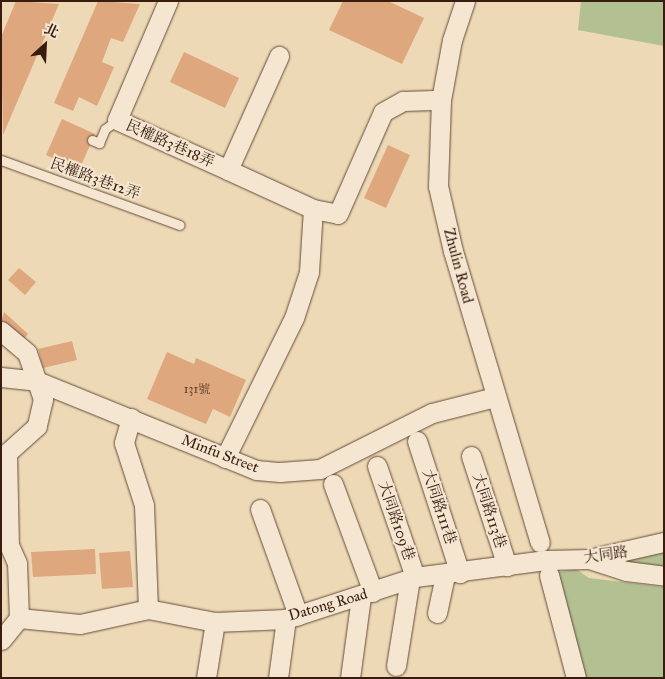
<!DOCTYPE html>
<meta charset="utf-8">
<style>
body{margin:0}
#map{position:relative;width:665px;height:679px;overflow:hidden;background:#eed9b6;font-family:"IM FELL Great Primer","Noto Serif TC",serif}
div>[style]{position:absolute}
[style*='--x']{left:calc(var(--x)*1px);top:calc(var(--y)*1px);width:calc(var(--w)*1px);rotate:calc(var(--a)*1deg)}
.green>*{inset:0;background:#b3c092}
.building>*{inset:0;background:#dea77e}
.roads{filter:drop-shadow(0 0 1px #654b39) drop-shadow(0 0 1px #654b39)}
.service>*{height:9px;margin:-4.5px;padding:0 4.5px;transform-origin:4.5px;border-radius:4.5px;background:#f4e6d0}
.minor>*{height:19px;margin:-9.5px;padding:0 9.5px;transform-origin:9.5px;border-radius:9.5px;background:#f4e6d0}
span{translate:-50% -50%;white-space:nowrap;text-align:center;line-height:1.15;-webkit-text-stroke:4px #f4e6d0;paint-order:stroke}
.number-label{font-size:12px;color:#613f2b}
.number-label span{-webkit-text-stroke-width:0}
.street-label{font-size:15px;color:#371c0f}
.frame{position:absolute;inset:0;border:2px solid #371c0f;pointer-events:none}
.north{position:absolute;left:20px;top:20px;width:50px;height:50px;-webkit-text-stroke:4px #f4e6d0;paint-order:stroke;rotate:25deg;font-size:14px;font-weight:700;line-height:20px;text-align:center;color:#371c0f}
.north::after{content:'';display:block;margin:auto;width:18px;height:22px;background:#371c0f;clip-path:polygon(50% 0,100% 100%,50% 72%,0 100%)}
</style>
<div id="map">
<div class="green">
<div style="clip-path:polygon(581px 1px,664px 1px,664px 46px,578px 30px)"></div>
<div style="clip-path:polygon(664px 546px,664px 567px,615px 562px)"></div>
<div style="clip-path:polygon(576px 569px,589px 578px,664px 587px,664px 678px,586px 678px,558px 572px)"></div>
</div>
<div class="building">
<div style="clip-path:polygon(16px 1px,59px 4px,3px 135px,1px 37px)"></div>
<div style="clip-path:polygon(98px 1px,140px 4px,123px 42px,111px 38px,102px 62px,114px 67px,97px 106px,79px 97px,73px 111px,54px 103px)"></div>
<div style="clip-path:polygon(343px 1px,388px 1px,424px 18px,402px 64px,329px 30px)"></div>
<div style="clip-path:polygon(184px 52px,239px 78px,225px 108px,170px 82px)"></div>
<div style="clip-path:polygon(62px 119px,95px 134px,79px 170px,46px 155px)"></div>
<div style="clip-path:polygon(388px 145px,410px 155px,386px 208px,364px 198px)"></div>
<div style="clip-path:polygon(19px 268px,36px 282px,25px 295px,8px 280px)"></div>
<div style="clip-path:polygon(4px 312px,28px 334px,22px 341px,1px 323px)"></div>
<div style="clip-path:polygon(72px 341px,77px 360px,43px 368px,38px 349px)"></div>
<div style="clip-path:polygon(167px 352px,194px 364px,196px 358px,246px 380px,230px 417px,213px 409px,206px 424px,147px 399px)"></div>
<div style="clip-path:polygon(95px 549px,96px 574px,33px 577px,31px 552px)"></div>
<div style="clip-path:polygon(130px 551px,133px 587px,102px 589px,99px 553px)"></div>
</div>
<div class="roads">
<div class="service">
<div style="--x:92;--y:140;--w:8;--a:23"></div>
<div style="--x:99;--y:143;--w:15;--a:-67"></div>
<div style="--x:105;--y:129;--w:15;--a:-37"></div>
<div style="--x:1;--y:160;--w:190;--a:20"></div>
</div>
<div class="minor">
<div style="--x:168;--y:1;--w:129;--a:113.2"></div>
<div style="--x:117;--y:120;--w:122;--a:24.2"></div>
<div style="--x:228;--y:170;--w:125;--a:-65.9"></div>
<div style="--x:465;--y:1;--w:41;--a:108.4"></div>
<div style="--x:452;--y:40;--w:61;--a:100.4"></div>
<div style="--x:441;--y:100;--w:86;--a:92"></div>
<div style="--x:438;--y:186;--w:67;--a:77"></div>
<div style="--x:453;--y:251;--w:304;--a:73.4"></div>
<div style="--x:228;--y:170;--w:94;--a:24.6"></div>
<div style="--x:313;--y:209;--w:25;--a:11"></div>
<div style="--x:338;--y:214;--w:111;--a:-66.2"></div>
<div style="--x:383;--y:112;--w:23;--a:-29"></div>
<div style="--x:403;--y:101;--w:38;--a:-2"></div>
<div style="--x:1;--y:331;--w:34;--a:40"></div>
<div style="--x:27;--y:353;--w:49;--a:70.8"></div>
<div style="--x:43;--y:399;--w:28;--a:103"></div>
<div style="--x:37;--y:426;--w:40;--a:138"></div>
<div style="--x:7;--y:453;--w:92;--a:88.8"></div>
<div style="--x:9;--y:545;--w:20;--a:66"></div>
<div style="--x:17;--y:563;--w:55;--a:87.9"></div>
<div style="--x:19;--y:618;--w:28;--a:129"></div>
<div style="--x:1;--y:377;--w:36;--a:6"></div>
<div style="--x:37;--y:381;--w:236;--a:22.1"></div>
<div style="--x:256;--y:470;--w:24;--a:5"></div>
<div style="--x:280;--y:472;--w:40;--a:-4.3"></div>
<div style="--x:320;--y:469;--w:125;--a:-26.6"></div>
<div style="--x:432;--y:413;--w:65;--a:-14.3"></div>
<div style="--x:131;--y:418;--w:26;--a:106"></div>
<div style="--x:124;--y:443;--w:65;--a:72.1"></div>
<div style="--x:144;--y:505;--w:104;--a:87.8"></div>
<div style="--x:417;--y:441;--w:139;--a:72"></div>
<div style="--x:471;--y:456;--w:116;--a:71.9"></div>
<div style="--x:225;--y:458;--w:156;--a:-63.8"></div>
<div style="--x:294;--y:318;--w:48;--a:-71.9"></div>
<div style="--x:309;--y:272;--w:63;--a:-86.4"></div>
<div style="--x:377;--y:466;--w:117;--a:71.1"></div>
<div style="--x:333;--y:484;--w:115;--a:69.7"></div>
<div style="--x:260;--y:509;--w:113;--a:70.3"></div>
<div style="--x:589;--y:559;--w:39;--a:18"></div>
<div style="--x:626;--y:571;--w:38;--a:7"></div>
<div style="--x:549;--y:575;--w:106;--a:75.3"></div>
<div style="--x:437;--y:613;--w:40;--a:-78"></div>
<div style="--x:19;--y:618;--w:61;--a:5.6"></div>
<div style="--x:80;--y:624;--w:70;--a:-12.4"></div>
<div style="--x:148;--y:609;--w:68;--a:11"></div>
<div style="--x:215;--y:622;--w:71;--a:-2.4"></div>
<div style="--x:286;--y:619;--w:136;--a:-18"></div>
<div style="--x:415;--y:577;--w:132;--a:-7.4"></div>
<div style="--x:546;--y:560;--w:43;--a:-1.3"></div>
<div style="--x:589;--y:559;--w:77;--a:-12.8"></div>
<div style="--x:396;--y:666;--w:88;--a:-80.9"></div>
<div style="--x:206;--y:678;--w:57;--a:-80.9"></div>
<div style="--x:278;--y:678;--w:60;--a:-82.3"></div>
<div style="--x:350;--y:678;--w:82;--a:-82.3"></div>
</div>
</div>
<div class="number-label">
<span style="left:197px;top:390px">131號</span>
</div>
<div class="street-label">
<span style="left:170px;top:144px;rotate:24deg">民權路3巷18弄</span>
<span style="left:95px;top:179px;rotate:20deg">民權路3巷12弄</span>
<span style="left:458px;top:266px;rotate:75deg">Zhulin Road</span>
<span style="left:220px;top:454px;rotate:21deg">Minfu Street</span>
<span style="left:439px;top:507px;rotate:72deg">大同路111巷</span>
<span style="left:489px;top:511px;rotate:72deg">大同路113巷</span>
<span style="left:396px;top:521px;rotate:71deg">大同路109巷</span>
<span style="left:606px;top:555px;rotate:-8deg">大同路</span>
<span style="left:328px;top:605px;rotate:-16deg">Datong Road</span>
</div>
<div class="frame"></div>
<div class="north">北</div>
</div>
